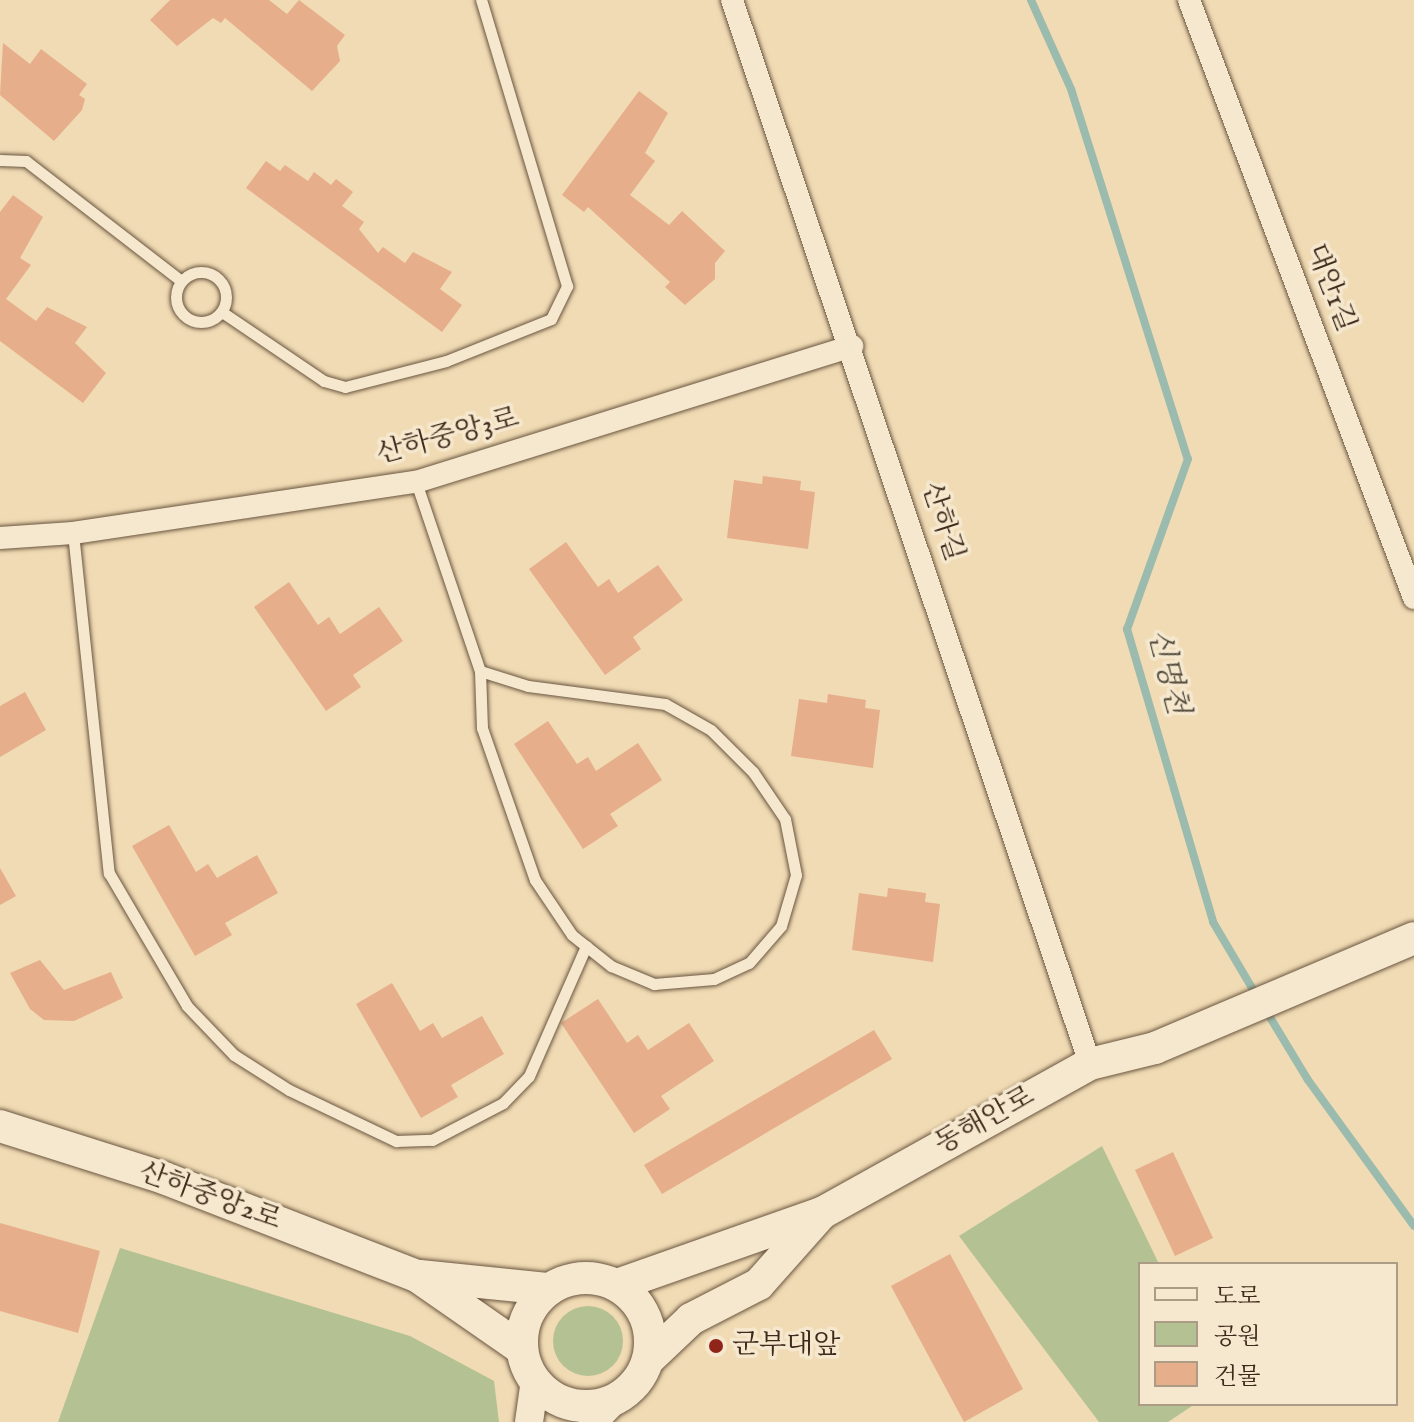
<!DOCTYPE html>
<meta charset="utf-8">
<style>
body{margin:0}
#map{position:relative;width:1414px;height:1422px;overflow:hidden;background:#f0dbb4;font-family:"IM FELL English","Noto Serif KR",serif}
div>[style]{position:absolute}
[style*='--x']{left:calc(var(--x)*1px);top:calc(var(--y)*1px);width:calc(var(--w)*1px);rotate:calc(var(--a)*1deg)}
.green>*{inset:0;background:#b4c192}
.round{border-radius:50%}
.stream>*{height:8px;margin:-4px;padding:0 4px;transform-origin:4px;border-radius:4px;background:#9abbad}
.building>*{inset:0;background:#e6ae8b}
.roads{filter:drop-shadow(0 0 2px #6b5640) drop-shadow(0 0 2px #6b5640)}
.service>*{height:11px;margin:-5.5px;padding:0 5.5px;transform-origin:5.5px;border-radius:5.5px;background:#f5e8ce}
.service>.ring{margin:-5.5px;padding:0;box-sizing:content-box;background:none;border:11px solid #f5e8ce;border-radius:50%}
.minor>*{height:22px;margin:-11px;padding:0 11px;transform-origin:11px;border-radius:11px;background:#f5e8ce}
.tertiary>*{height:28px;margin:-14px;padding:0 14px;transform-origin:14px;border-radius:14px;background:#f5e8ce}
.secondary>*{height:32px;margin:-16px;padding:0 16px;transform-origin:16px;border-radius:16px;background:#f5e8ce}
.secondary>.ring{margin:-16px;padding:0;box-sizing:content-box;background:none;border:32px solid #f5e8ce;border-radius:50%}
.dots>*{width:22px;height:22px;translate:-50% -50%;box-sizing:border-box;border:4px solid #f5e8ce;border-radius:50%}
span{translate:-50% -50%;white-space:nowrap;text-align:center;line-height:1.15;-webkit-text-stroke:7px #f5e8ce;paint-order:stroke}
.street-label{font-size:28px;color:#3f291a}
.poi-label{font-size:28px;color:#3f291a}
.left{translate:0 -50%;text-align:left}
.water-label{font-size:30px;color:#564e3f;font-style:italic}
.legend{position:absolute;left:1138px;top:1262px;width:260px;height:144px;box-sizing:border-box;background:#f5e8ce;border:2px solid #ac9c86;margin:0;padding:10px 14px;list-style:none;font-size:24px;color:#3f291a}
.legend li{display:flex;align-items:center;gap:16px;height:40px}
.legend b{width:40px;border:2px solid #ac9c86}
</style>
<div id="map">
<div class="green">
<div style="clip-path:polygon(1102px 1146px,1159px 1264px,1140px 1264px,1140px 1404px,1195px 1404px,1168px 1422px,1099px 1422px,959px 1236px)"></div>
<div style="clip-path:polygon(120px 1248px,410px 1336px,494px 1381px,499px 1422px,58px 1422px)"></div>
<div class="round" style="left:553px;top:1306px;width:70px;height:70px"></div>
</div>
<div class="stream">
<div style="--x:1031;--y:0;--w:98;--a:65.8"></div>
<div style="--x:1071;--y:89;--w:388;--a:72.5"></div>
<div style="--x:1188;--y:459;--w:181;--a:109.7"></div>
<div style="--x:1127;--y:629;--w:305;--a:73.6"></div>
<div style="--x:1213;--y:922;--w:88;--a:59.4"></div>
<div style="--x:1265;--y:1009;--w:83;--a:58.8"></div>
<div style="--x:1308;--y:1080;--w:180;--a:54"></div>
</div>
<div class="building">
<div style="clip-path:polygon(170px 0,269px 0,287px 14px,299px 0,345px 35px,337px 46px,340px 61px,312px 91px,225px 18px,221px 23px,213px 18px,177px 46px,150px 20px)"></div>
<div style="clip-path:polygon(3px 43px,30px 64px,41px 49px,87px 84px,79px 95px,85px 99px,82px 110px,54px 141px,0 95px)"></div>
<div style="clip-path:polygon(639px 91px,668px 113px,645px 153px,655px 161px,630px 195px,669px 225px,682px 211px,725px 251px,715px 263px,715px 279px,685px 305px,665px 287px,670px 282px,588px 207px,584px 212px,562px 195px)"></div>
<div style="clip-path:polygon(266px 161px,280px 171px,285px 165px,308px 181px,314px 172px,331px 185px,336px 179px,353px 192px,342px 206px,364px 222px,359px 229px,378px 253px,383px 247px,405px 263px,413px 252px,452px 272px,440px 289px,462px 305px,442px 332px,246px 188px)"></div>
<div style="clip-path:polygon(13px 195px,43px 217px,20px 258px,31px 265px,6px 299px,36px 321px,47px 307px,87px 327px,75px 343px,106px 373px,83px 403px,0 341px,0 212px)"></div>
<div style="clip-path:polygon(763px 476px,801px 481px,800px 490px,815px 492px,808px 549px,727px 538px,734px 480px,762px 484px)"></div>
<div style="clip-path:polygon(566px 542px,598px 587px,609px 579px,618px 593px,658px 565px,683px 600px,633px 637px,641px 649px,605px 675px,529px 569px)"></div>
<div style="clip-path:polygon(289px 582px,318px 625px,329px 617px,340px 634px,379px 607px,403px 641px,353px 675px,361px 687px,326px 711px,254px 607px)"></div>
<div style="clip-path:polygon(25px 692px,46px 730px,0 757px,0 706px)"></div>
<div style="clip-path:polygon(828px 694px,866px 700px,865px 708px,880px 710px,873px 768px,791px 756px,799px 699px,827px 703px)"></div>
<div style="clip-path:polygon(548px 721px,577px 764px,588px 757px,596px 771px,638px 743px,662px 780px,610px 814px,618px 826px,583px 849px,514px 744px)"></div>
<div style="clip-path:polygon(169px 825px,196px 872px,208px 864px,217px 878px,257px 855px,278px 893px,225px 923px,232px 935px,195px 956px,132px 846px)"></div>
<div style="clip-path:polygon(0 868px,16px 896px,0 905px)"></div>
<div style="clip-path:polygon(888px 888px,926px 893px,925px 902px,940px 904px,933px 962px,852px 950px,859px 893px,887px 897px)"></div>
<div style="clip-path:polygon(40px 960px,64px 990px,111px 972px,123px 998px,74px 1021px,44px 1020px,30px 1009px,10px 973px)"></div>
<div style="clip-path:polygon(392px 983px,420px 1031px,433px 1023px,442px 1038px,482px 1016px,504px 1054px,451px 1085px,458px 1097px,421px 1118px,356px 1004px)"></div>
<div style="clip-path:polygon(598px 999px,627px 1043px,638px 1035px,648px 1050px,689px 1023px,714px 1061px,661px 1096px,670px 1109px,634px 1133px,561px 1023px)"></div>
<div style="clip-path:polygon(874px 1030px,892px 1059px,662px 1194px,644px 1165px)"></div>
<div style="clip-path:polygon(1173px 1152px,1213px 1238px,1175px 1256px,1135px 1170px)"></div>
<div style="clip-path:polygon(0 1223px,100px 1251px,78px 1333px,0 1311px)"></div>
<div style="clip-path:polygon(950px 1254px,1023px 1389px,964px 1422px,891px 1286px)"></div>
</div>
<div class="roads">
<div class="service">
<div style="--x:0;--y:160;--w:26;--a:2"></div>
<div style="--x:26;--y:161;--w:196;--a:37.7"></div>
<div class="ring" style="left:176px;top:272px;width:39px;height:39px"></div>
<div style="--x:222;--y:312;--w:123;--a:34.1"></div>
<div style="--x:324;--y:381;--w:22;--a:16"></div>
<div style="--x:345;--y:387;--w:104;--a:-14.4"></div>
<div style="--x:446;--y:361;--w:113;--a:-21.8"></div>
<div style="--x:551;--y:319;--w:37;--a:-64"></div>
<div style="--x:567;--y:286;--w:299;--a:-106.7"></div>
<div style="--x:416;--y:482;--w:200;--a:71.3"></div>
<div style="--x:480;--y:671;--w:57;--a:88"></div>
<div style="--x:482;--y:728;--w:161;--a:70.8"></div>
<div style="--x:535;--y:880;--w:66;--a:56.1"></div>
<div style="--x:572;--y:935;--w:50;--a:38.5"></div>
<div style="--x:611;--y:966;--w:47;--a:22.7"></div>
<div style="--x:654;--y:984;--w:60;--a:-4.8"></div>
<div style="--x:714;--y:979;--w:38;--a:-25"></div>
<div style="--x:749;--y:963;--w:49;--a:-49.1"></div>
<div style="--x:781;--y:926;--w:53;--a:-73.6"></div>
<div style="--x:796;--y:875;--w:57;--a:-101.1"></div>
<div style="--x:785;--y:819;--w:57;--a:-124.2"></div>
<div style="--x:753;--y:772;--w:59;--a:-135"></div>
<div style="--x:711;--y:730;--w:53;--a:-150.5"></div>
<div style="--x:665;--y:704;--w:138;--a:-172.5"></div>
<div style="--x:528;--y:686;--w:50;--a:-162.6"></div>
<div style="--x:73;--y:533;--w:342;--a:84"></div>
<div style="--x:109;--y:873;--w:154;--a:59.6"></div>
<div style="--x:187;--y:1006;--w:68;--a:46.2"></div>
<div style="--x:234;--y:1055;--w:65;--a:32.5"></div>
<div style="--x:289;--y:1090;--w:119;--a:25.5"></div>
<div style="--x:396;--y:1141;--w:36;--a:-2"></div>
<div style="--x:432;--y:1140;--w:80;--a:-27.5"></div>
<div style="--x:503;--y:1103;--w:37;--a:-46"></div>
<div style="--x:529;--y:1076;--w:142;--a:-66.3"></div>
</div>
<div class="minor">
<div style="--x:732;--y:0;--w:1123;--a:71.4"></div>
<div style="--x:1189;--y:0;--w:639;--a:69.38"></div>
<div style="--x:0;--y:538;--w:73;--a:-3.9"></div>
<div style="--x:73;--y:533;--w:347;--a:-8.5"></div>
<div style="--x:416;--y:482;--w:457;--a:-17.3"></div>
</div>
<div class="tertiary">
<div style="--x:529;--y:1422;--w:42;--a:-81.9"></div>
<div style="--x:593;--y:1422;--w:30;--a:-46"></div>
</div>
<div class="secondary">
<div style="--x:0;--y:1126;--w:172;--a:17.6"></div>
<div style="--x:164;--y:1178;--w:271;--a:21.2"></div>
<div style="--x:417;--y:1276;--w:128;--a:34.8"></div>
<div style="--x:420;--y:1276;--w:130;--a:5.8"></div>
<div class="ring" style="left:522px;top:1278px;width:96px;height:96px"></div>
<div style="--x:617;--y:1285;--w:217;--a:-19.4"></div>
<div style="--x:822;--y:1213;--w:307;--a:-29.1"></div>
<div style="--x:1090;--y:1064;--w:67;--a:-13.8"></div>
<div style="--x:1155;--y:1048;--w:281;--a:-23"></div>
<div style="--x:648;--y:1360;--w:59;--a:-43.6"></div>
<div style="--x:691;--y:1319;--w:76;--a:-27.2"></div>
<div style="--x:759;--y:1284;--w:95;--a:-48.4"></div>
</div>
</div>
<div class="dots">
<div style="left:716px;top:1346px;background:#8f2418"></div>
</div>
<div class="street-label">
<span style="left:1330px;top:288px;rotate:69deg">대안1길</span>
<span style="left:448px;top:437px;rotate:-15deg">산하중앙3로</span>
<span style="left:942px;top:522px;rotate:72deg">산하길</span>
<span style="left:985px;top:1121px;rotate:-29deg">동해안로</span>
<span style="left:210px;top:1197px;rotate:20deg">산하중앙2로</span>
</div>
<div class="poi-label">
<span class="left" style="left:732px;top:1346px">군부대앞</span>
</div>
<div class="water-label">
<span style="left:1167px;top:672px;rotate:76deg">신명천</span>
</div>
<ul class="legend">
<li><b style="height:10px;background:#f5e8ce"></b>도로</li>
<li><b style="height:22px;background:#b4c192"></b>공원</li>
<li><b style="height:22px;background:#e6ae8b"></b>건물</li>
</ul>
</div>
